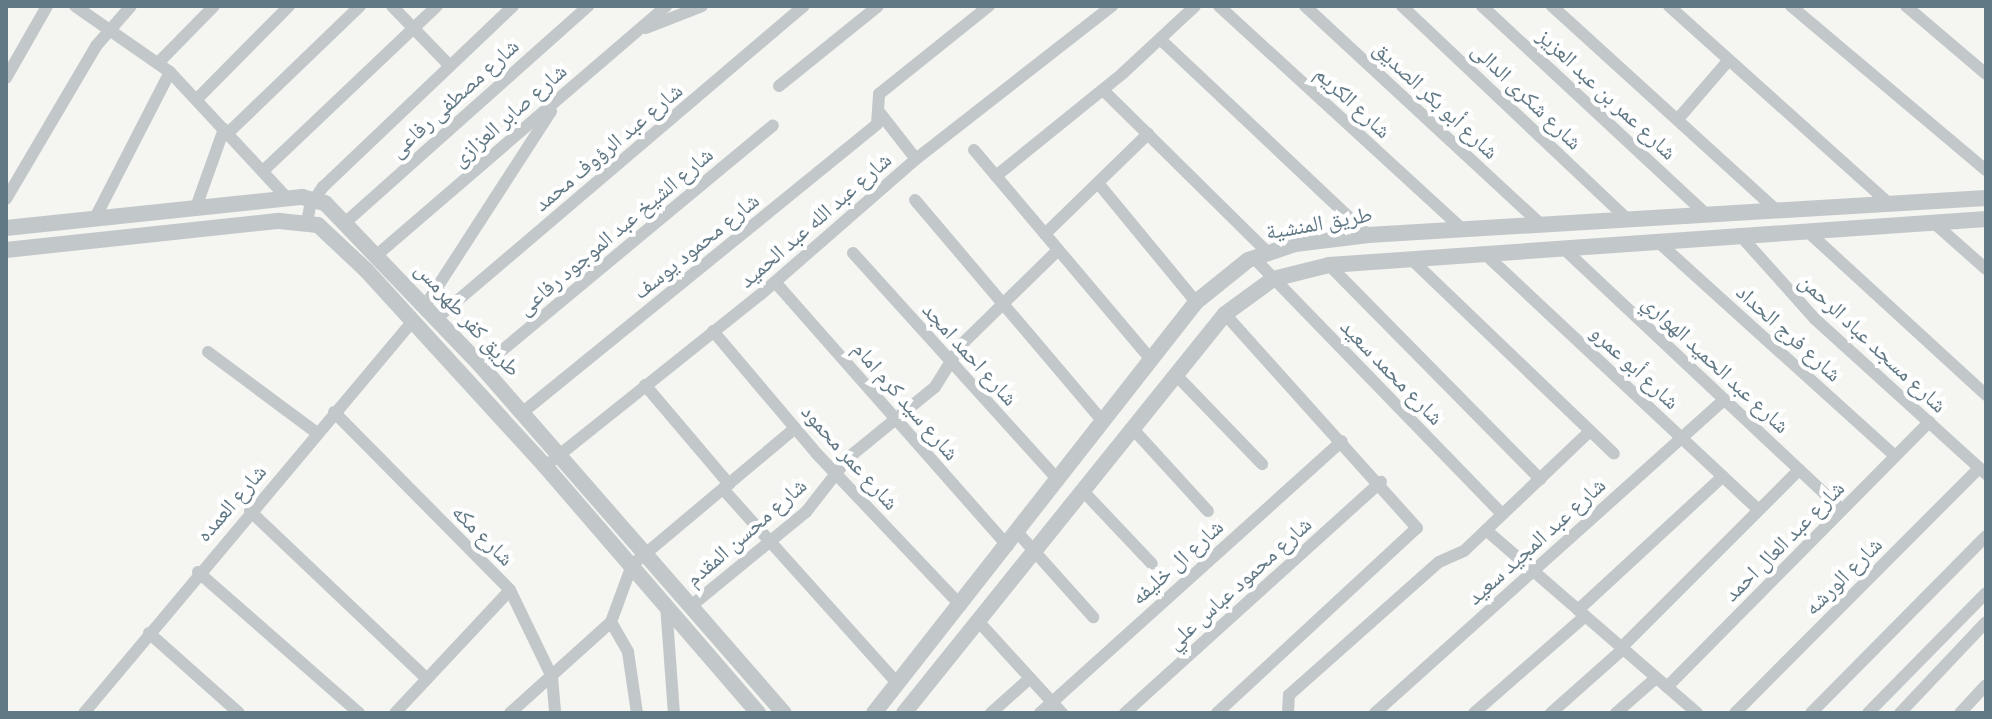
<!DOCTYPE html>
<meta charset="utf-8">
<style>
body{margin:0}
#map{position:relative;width:1992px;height:719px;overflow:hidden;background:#f5f5f1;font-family:"PT Sans Narrow","Noto Naskh Arabic",sans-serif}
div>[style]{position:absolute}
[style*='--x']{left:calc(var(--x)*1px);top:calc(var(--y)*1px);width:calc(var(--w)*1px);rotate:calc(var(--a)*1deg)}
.minor>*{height:12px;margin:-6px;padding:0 6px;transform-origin:6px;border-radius:6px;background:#c2c7ca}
.tertiary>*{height:16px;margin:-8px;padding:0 8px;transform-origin:8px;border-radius:8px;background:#c2c7ca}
span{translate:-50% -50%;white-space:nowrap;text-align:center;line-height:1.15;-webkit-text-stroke:8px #fff;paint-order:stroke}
.street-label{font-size:22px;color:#617885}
.frame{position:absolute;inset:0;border:8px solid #617885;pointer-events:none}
</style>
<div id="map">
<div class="minor">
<div style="--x:75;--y:6;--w:116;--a:34.8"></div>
<div style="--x:170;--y:72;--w:173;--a:47.1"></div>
<div style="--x:392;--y:6;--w:82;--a:46"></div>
<div style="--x:1219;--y:6;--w:328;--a:42.5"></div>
<div style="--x:1305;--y:6;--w:319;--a:42.8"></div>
<div style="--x:1402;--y:6;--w:306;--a:43.4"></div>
<div style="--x:1482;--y:6;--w:303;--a:42.9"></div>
<div style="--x:1552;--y:6;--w:300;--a:42.3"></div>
<div style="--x:1669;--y:6;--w:297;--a:41.9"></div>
<div style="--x:1791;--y:6;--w:255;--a:40.1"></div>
<div style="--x:1906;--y:6;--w:105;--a:40.4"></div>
<div style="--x:646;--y:28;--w:60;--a:-21.4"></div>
<div style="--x:1161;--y:40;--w:284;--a:43.3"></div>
<div style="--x:159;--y:62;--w:78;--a:-45.5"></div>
<div style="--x:6;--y:78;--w:83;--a:-60.3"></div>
<div style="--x:779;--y:86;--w:127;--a:-38.9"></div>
<div style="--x:1103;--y:90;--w:231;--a:44.6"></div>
<div style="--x:197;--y:99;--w:131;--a:-45.3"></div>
<div style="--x:880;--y:113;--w:58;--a:52"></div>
<div style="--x:1678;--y:119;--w:78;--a:-49.2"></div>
<div style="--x:228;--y:133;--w:183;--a:-43.9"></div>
<div style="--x:974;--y:150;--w:272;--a:49.8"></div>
<div style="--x:263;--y:171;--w:240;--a:-43.5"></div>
<div style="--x:996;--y:176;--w:164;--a:-39"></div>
<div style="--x:1123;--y:73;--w:98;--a:-42.9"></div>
<div style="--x:1098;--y:183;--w:154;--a:50.5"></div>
<div style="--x:6;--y:199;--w:178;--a:-59.5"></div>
<div style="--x:96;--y:46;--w:53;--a:-48.8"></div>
<div style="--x:915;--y:200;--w:291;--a:49.7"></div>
<div style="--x:195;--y:210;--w:86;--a:-70.3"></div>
<div style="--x:94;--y:220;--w:166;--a:-62.8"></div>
<div style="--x:347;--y:221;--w:323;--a:-41.7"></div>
<div style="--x:307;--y:222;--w:16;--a:-79"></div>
<div style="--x:310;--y:206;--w:23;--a:-56"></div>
<div style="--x:323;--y:187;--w:262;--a:-43.6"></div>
<div style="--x:1934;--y:223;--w:69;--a:41.5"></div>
<div style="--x:1806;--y:230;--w:244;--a:42.5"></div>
<div style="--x:1045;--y:234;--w:144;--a:-44.2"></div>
<div style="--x:1739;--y:234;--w:114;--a:48.2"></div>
<div style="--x:1815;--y:319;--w:231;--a:42.2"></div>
<div style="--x:1656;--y:240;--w:322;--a:42.1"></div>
<div style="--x:1562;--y:247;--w:384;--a:43.2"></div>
<div style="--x:853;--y:253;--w:306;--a:47.9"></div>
<div style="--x:1484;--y:253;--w:376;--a:43.1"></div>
<div style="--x:378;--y:254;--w:380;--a:-40.7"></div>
<div style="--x:1254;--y:258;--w:356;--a:45.9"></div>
<div style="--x:1411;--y:259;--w:281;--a:43.8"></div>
<div style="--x:1329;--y:265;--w:301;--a:45.4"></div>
<div style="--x:775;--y:282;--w:352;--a:48.6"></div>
<div style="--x:425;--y:306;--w:232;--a:-57.1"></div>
<div style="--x:437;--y:318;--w:482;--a:-40.4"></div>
<div style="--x:713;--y:331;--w:161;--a:49.8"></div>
<div style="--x:817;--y:454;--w:209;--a:46.5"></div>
<div style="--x:208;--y:352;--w:136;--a:36.6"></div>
<div style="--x:482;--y:367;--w:378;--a:-39.7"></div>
<div style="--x:1176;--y:375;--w:124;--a:46"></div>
<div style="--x:645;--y:385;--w:130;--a:49.7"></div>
<div style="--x:334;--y:412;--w:250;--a:45.3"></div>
<div style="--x:510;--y:590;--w:97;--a:64.2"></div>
<div style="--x:552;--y:677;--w:36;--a:85"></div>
<div style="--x:523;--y:412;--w:456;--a:-39.1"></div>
<div style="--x:877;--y:124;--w:30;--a:-86"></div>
<div style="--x:879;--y:94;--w:141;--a:-38.7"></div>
<div style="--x:1133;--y:429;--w:111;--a:47.6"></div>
<div style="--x:553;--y:460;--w:265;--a:-38.6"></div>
<div style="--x:760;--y:295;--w:207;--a:-41.1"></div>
<div style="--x:916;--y:159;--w:249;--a:-38"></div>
<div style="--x:723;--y:489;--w:262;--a:48.1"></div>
<div style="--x:1083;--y:491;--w:100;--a:46.6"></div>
<div style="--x:250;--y:511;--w:244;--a:43.5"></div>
<div style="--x:1486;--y:530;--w:279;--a:40.9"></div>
<div style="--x:1018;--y:533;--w:113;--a:48.2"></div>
<div style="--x:198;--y:572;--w:214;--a:41.2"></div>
<div style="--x:666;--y:605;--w:108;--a:85.8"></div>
<div style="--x:691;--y:606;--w:149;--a:-39.3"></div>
<div style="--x:806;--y:512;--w:68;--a:-52.1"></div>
<div style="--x:848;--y:458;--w:112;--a:-39.2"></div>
<div style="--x:935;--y:387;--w:49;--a:-58.2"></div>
<div style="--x:961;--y:345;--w:136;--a:-44.4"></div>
<div style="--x:1578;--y:610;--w:197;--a:-42.7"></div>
<div style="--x:978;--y:621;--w:125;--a:47.6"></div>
<div style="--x:611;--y:622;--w:34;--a:60"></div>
<div style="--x:628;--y:652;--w:62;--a:81.6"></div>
<div style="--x:149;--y:633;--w:120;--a:41.6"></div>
<div style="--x:1621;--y:648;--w:252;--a:-45"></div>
<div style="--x:1667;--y:687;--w:373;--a:-45.3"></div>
<div style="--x:84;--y:713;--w:510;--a:-50.01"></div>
<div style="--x:395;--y:713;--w:168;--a:-46.9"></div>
<div style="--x:510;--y:713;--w:136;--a:-42"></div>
<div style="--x:611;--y:622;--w:61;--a:-69.8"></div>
<div style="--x:632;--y:565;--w:213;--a:-40"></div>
<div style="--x:991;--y:713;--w:52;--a:-41.9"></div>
<div style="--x:1040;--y:713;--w:406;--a:-42"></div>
<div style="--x:1125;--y:713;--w:345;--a:-42.1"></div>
<div style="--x:1217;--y:713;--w:272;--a:-42.8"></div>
<div style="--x:1417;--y:528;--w:288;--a:-131.9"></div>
<div style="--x:1288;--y:713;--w:18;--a:-87"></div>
<div style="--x:1289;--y:695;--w:200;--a:-41.6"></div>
<div style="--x:1439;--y:562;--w:27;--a:-24"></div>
<div style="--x:1464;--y:551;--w:174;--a:-43.6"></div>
<div style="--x:1375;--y:713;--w:469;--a:-41.9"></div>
<div style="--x:1474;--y:713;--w:147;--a:-41.1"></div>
<div style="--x:1551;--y:713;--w:96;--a:-41.6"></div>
<div style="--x:1616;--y:713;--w:53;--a:-41.2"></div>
<div style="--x:1735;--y:713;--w:346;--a:-45.1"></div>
<div style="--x:1811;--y:713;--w:249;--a:-45.3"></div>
<div style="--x:1868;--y:713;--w:168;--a:-45.5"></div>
<div style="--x:1900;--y:713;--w:125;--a:-46.6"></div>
<div style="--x:1960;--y:713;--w:38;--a:-47"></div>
</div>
<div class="tertiary">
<div style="--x:6;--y:228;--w:298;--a:-6"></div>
<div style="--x:302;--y:197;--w:24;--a:15"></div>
<div style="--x:325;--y:203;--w:227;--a:46.2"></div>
<div style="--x:482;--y:367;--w:459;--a:48.9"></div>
<div style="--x:6;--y:250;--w:275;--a:-6.1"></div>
<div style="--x:279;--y:221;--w:39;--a:6"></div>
<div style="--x:318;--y:225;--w:66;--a:43.2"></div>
<div style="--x:366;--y:270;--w:265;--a:47.6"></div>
<div style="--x:545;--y:466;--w:326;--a:49.2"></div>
<div style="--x:874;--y:713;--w:522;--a:-51.92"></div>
<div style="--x:1196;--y:302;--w:67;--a:-38.9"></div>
<div style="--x:1248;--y:260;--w:50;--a:-18.8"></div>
<div style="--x:1295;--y:244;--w:74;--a:-7"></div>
<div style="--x:1368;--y:235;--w:619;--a:-3.43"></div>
<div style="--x:904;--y:713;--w:512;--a:-51.18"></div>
<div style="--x:1225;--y:314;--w:59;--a:-36.1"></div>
<div style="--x:1273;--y:279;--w:58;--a:-14"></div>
<div style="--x:1329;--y:265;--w:659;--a:-4.01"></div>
</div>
<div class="street-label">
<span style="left:1607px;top:94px;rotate:43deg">شارع عمر بن عبد العزيز</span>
<span style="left:1527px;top:96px;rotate:44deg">شارع شكرى الدالى</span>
<span style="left:454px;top:98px;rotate:-42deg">شارع مصطفى رفاعى</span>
<span style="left:1436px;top:100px;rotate:43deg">شارع أبو بكر الصديق</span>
<span style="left:1353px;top:102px;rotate:43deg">شارع الكريم</span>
<span style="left:509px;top:115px;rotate:-41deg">شارع صابر العزازى</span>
<span style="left:608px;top:147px;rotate:-40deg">شارع عبد الرؤوف محمد</span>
<span style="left:815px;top:220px;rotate:-41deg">شارع عبد الله عبد الحميد</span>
<span style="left:1319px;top:223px;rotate:-10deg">طريق المنشية</span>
<span style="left:615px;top:231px;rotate:-40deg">شارع الشيخ عبد الموجود رفاعى</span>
<span style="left:696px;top:246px;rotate:-39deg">شارع محمود يوسف</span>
<span style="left:468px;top:319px;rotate:48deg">طريق كفر طهرمس</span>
<span style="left:1789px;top:333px;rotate:42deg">شارع فرج الحداد</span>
<span style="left:1873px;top:343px;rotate:43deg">شارع مسجد عباد الرحمن</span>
<span style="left:970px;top:354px;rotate:48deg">شارع احمد امجد</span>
<span style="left:1716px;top:364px;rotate:43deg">شارع عبد الحميد الهواري</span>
<span style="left:1635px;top:367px;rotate:43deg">شارع أبو عمرو</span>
<span style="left:1392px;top:372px;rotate:46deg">شارع محمد سعيد</span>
<span style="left:906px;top:401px;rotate:49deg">شارع سيد كرم امام</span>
<span style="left:850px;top:457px;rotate:48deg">شارع عمر محمود</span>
<span style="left:231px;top:503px;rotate:-49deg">شارع العمده</span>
<span style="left:746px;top:532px;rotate:-41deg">شارع محسن المقدم</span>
<span style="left:483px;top:535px;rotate:45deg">شارع مكه</span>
<span style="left:1536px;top:541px;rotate:-42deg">شارع عبد المجيد سعيد</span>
<span style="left:1784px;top:541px;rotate:-45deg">شارع عبد العال احمد</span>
<span style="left:1177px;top:562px;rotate:-42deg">شارع ال خليفه</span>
<span style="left:1843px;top:576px;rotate:-45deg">شارع الورشه</span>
<span style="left:1239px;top:583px;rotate:-42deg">شارع محمود عباس علي</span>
</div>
<div class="frame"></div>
</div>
